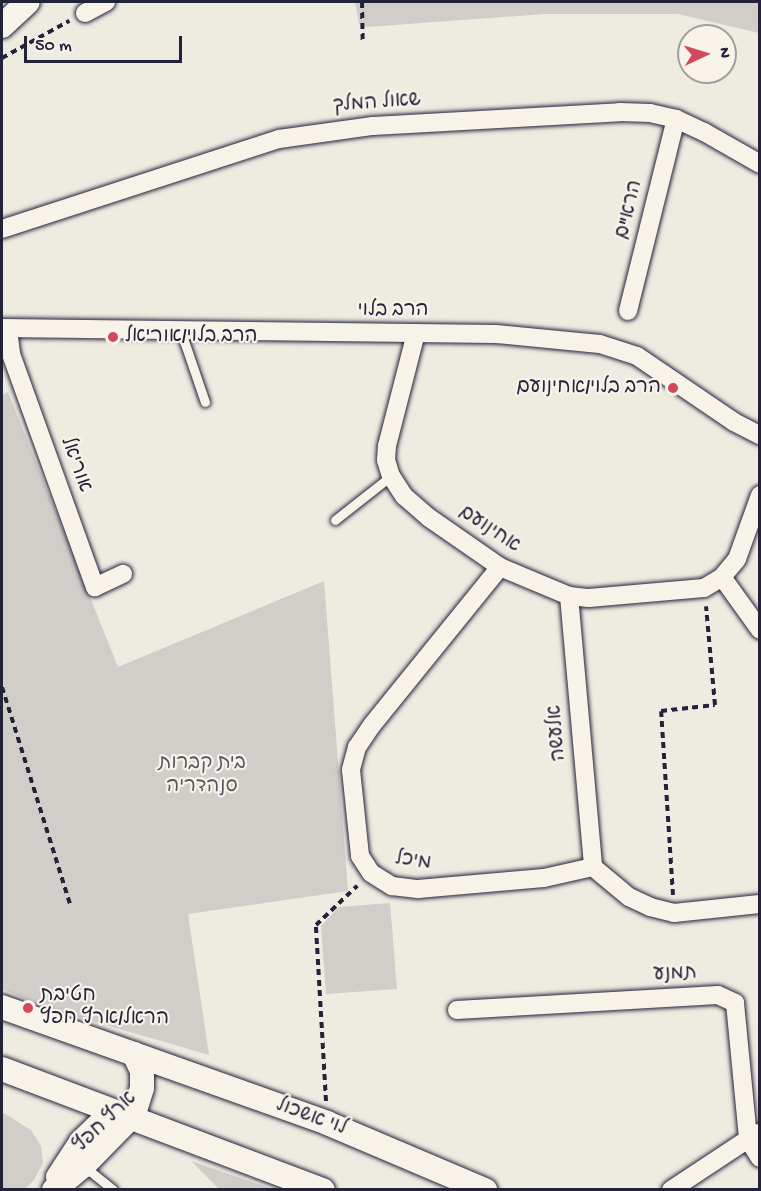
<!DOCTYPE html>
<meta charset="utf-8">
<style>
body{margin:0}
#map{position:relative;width:761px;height:1191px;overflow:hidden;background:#eeebe1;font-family:"Gochi Hand","Playpen Sans Hebrew",sans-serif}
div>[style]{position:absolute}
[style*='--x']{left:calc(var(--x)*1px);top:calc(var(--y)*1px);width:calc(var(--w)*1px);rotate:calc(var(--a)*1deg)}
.green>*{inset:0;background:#d1cdc9}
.path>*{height:4px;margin-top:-2px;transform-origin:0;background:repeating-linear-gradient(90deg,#22223b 0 6px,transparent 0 10.5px)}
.roads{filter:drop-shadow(0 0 2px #22223b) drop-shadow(0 0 2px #22223b)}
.lane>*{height:9px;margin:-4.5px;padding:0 4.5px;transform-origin:4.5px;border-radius:4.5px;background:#f7f3e8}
.street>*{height:18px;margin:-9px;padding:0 9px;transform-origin:9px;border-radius:9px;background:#f7f3e8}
.secondary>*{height:24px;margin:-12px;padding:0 12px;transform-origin:12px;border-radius:12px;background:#f7f3e8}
.dots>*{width:16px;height:16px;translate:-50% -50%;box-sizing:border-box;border:3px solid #f7f3e8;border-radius:50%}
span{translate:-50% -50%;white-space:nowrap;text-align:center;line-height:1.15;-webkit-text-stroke:4.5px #f7f3e8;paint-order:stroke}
.street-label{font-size:20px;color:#22223b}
.poi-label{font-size:20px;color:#22223b}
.left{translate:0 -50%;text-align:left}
.right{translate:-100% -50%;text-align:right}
.park-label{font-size:20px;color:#575566}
.frame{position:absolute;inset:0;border:3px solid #22223b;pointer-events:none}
.north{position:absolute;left:677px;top:24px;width:60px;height:60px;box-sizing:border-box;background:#f7f3e8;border:2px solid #a29fa3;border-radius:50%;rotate:86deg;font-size:16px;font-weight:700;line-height:24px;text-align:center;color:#22223b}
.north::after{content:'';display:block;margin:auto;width:21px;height:27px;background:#d1495b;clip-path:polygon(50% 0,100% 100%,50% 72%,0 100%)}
.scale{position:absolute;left:24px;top:36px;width:158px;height:27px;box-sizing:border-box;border:3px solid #22223b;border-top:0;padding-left:8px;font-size:18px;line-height:21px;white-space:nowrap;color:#22223b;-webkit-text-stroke:4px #f7f3e8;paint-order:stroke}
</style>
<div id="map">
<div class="green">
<div style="clip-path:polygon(355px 2px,759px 2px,759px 33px,678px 14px,544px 14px,367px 27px,359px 24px)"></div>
<div style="clip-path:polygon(8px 392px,118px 667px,324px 581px,348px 891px,188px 914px,209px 1055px,44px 1007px,2px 989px,2px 395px)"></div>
<div style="clip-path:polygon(390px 903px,397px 989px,326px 994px,321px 926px,339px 907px)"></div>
<div style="clip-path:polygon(2px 1112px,31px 1130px,41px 1146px,43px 1163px,34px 1180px,25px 1189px,2px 1189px)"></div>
<div style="clip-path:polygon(191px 1161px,272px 1189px,219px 1189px)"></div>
</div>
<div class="path">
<div style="--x:362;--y:2;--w:39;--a:89"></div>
<div style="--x:2;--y:58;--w:77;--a:-28.9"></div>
<div style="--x:2;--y:687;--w:227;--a:72.6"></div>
<div style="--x:673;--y:895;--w:184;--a:-93.7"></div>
<div style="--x:661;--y:711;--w:54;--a:-6.3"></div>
<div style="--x:715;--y:705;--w:99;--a:-95.2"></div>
<div style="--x:326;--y:1101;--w:176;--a:-93.3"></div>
<div style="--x:316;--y:925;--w:57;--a:-43.6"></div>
</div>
<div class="roads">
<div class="lane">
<div style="--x:181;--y:332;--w:74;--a:71.1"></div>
<div style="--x:335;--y:520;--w:71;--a:-38.2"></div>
<div style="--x:85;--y:1167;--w:36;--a:39"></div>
</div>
<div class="street">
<div style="--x:85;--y:13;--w:24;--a:-28"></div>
<div style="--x:2;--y:229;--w:291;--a:-18"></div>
<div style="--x:279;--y:139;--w:95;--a:-7.9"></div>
<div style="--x:373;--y:126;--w:247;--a:-3.2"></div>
<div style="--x:620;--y:112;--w:30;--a:2"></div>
<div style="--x:650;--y:113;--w:27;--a:13"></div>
<div style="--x:676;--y:119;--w:31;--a:25"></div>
<div style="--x:704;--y:132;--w:64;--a:29.7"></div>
<div style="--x:628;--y:311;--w:198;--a:-76"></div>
<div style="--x:2;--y:328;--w:494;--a:0.7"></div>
<div style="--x:496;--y:334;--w:104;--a:5.5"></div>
<div style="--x:600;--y:344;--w:39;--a:18"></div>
<div style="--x:637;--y:356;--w:117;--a:34.2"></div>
<div style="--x:734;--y:422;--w:29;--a:27"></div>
<div style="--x:8;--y:329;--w:25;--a:83"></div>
<div style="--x:11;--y:354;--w:248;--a:70.2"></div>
<div style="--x:95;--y:587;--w:31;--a:-25"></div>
<div style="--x:416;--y:333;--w:117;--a:104.4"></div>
<div style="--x:387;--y:446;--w:14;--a:94"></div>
<div style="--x:386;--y:460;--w:17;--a:73"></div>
<div style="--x:391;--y:476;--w:24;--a:57"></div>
<div style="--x:404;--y:496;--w:32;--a:41"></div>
<div style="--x:428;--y:517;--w:88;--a:34.8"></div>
<div style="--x:500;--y:567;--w:75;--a:22.8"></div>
<div style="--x:569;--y:596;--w:20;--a:6"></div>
<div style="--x:589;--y:598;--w:115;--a:-5"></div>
<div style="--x:704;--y:588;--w:21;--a:-31"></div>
<div style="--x:722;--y:577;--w:23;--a:-50"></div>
<div style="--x:737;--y:559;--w:68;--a:-70.2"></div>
<div style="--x:500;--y:567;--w:203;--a:129"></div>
<div style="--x:372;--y:725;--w:27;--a:124"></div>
<div style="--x:357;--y:747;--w:24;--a:105"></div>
<div style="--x:351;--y:770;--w:86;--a:84"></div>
<div style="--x:360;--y:856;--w:20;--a:57"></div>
<div style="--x:371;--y:873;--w:25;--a:32"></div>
<div style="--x:392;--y:886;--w:26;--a:7"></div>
<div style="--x:418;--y:889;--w:126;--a:-5"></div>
<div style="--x:544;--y:878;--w:50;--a:-12.7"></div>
<div style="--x:722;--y:577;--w:65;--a:54.4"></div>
<div style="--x:569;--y:596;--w:272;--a:84.9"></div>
<div style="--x:593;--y:867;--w:47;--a:39.8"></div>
<div style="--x:629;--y:897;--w:23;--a:25"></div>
<div style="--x:650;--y:907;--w:25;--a:14"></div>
<div style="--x:674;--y:913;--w:86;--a:-6"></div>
<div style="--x:457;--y:1010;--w:261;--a:-3.3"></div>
<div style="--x:718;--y:995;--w:19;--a:25"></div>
<div style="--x:735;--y:1003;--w:137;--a:84.5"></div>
<div style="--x:748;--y:1139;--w:22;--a:58"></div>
<div style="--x:671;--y:1190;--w:103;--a:-33.5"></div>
</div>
<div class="secondary">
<div style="--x:2;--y:26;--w:35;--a:-43"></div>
<div style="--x:2;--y:1007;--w:345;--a:19.6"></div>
<div style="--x:327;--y:1123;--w:172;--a:23"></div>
<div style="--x:2;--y:1069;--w:343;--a:20.7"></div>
<div style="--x:58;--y:1177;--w:42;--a:-56.7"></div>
<div style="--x:81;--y:1142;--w:40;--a:-44"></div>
<div style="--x:54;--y:1190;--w:38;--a:-40"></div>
<div style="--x:83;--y:1166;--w:73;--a:-45.6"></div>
<div style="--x:134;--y:1114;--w:27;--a:-73"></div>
<div style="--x:142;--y:1088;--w:17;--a:-90"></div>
<div style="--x:142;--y:1071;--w:19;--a:-115"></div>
</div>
</div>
<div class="dots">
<div style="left:113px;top:337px;background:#d1495b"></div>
<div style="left:673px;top:388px;background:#d1495b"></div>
<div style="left:28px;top:1008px;background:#d1495b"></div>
</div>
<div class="street-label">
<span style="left:377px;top:104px;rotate:-4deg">שאול המלך</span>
<span style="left:630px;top:210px;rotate:-76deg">הרא"ם</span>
<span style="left:393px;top:311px">הרב בלוי</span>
<span style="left:75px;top:465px;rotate:70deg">אוריאל</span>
<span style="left:489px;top:530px;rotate:33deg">אחינועם</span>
<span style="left:558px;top:733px;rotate:-95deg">אלעשה</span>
<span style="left:413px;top:862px;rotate:8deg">מיכל</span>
<span style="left:675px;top:975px;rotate:-3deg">תמנע</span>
<span style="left:311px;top:1118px;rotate:20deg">לוי אשכול</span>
<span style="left:106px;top:1123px;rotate:-44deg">ארץ חפץ</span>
</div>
<div class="poi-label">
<span class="left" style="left:125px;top:337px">הרב בלוי/אוריאל</span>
<span class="right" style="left:661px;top:388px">הרב בלוי/אחינועם</span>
<span class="left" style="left:40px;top:1008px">חטיבת<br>הראל/ארץ חפץ</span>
</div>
<div class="park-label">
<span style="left:202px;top:776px">בית קברות<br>סנהדריה</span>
</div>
<div class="frame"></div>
<div class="north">N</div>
<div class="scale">50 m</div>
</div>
